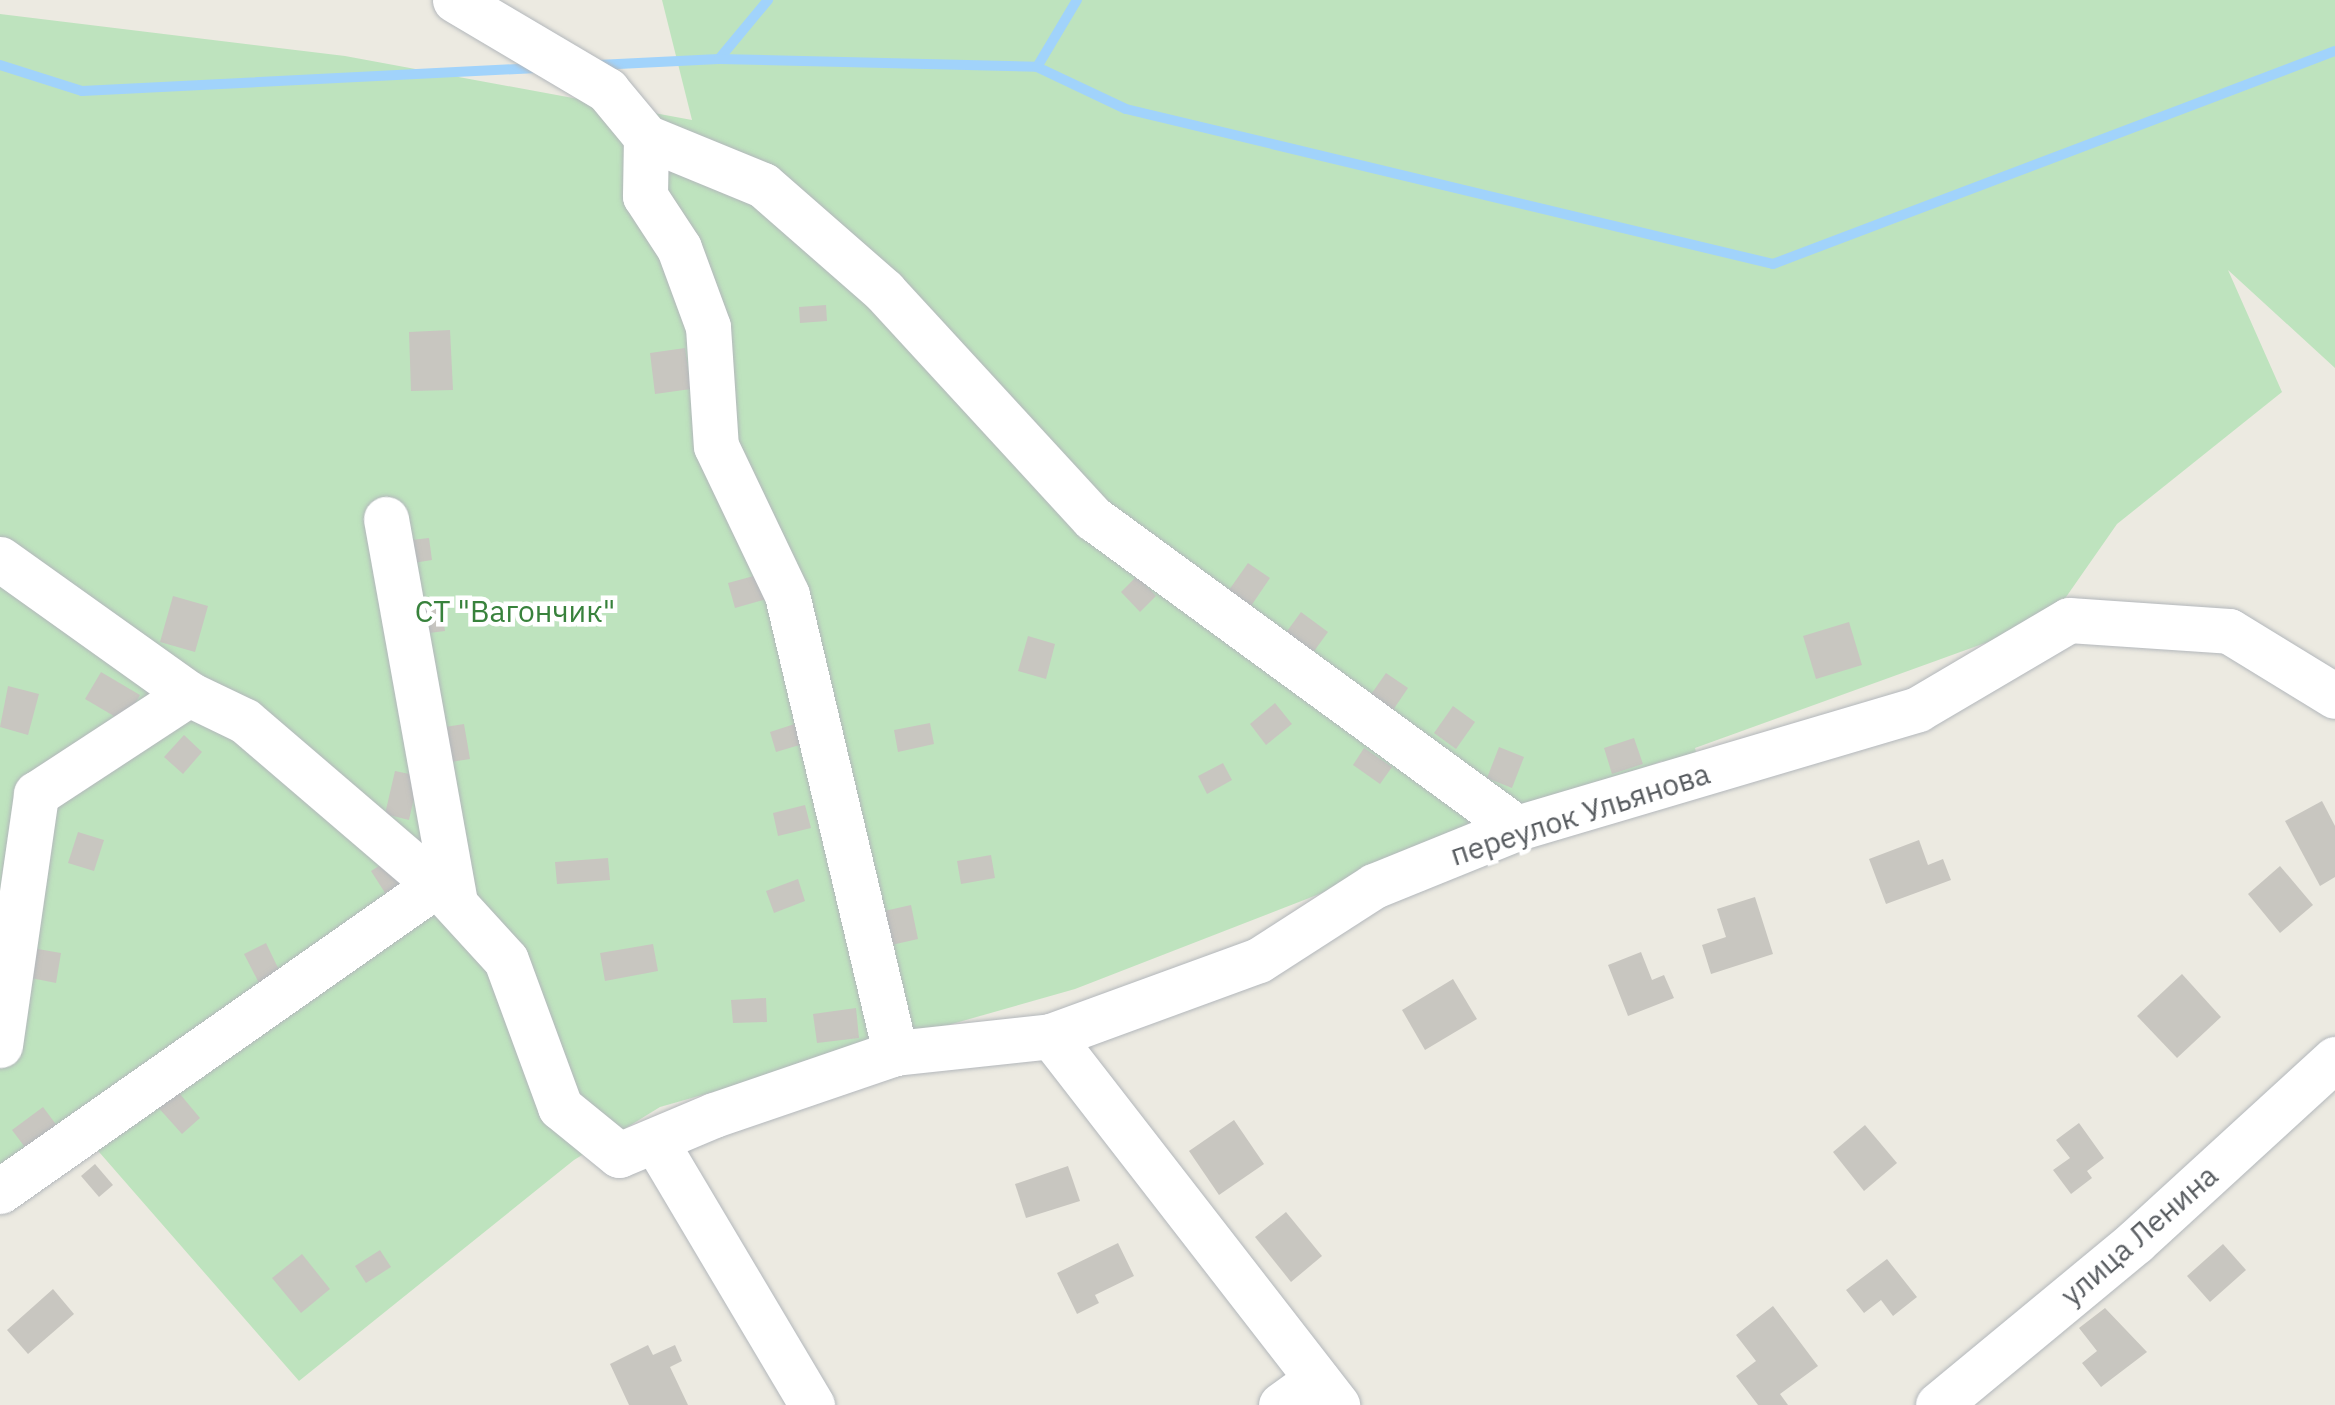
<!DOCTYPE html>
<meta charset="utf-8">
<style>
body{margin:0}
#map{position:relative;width:2335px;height:1405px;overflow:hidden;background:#eceae1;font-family:"IBM Plex Sans",sans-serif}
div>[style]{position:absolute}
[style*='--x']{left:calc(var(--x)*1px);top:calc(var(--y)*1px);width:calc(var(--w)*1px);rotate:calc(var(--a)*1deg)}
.green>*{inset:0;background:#bee3be}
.stream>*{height:10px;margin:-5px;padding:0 5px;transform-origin:5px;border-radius:5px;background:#a1d3fb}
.building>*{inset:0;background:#c8c6c0}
.roads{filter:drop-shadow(0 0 2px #b3b7bb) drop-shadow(0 0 2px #b3b7bb)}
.minor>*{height:45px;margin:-22.5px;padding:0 22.5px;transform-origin:22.5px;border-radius:22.5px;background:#fff}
span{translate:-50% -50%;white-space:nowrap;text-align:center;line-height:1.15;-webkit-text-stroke:9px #fff;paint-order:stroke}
.park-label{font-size:30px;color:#38823c}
.street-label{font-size:30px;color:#595d61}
</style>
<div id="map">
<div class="green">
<div style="clip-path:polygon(662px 0,2335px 0,2335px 368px,2228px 270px,2282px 392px,2117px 524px,2057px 610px,1999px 638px,1695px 748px,1699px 764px,1670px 770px,1662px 761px,1075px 989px,660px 1107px,574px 1160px,299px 1381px,72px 1121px,0 1167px,0 14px,345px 56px,692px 120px)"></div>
</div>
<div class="stream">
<div style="--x:719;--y:59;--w:77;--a:-50.3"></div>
<div style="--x:0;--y:65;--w:86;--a:17.6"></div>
<div style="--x:82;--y:91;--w:460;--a:-2.9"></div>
<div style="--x:598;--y:65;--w:121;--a:-2.8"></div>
<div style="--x:719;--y:59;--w:318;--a:1.4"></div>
<div style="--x:1037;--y:67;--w:98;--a:25.3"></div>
<div style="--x:1126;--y:109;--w:665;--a:13.47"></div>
<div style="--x:1773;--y:264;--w:601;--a:-20.76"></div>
<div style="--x:1037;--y:67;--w:78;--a:-59.2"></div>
</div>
<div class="building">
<div style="clip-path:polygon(826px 305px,827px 321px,800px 323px,799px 307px)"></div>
<div style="clip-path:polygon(450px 330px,453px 390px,411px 391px,409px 332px)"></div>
<div style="clip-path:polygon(685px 348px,691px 389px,655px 394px,650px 353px)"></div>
<div style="clip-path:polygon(429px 538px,432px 560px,407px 564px,403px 541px)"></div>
<div style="clip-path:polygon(1248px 563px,1270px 578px,1251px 606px,1229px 590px)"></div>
<div style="clip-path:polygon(761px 574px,767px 599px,735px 608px,728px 583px)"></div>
<div style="clip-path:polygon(1137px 576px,1156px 596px,1140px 612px,1121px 592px)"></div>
<div style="clip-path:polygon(173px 596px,208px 606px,195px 652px,160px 642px)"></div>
<div style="clip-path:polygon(441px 603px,445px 631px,421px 634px,418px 606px)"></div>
<div style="clip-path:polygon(1301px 612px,1328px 632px,1312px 654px,1285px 634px)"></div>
<div style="clip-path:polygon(1849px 622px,1862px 665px,1816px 679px,1803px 636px)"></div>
<div style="clip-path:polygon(1028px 636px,1055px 644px,1046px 679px,1018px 671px)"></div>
<div style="clip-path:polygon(101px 672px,140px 695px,124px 722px,85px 699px)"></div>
<div style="clip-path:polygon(1386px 673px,1408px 688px,1389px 716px,1367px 700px)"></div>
<div style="clip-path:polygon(8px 686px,39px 694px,28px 735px,0 727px)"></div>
<div style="clip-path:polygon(1275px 703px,1292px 724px,1266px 745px,1250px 724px)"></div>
<div style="clip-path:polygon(1453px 706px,1475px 722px,1456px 749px,1434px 733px)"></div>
<div style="clip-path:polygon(807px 720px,813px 741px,776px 752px,770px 732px)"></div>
<div style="clip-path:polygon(930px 723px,934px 744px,898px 752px,894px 730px)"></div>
<div style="clip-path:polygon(464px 724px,470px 759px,444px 763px,439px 728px)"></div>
<div style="clip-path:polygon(184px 735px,202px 752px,183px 774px,164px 757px)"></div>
<div style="clip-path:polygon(1634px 738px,1643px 764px,1612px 774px,1604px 748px)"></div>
<div style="clip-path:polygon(1499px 747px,1524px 757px,1512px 788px,1487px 778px)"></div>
<div style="clip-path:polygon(1364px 748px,1392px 767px,1380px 784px,1353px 765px)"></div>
<div style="clip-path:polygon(1223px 763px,1232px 780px,1207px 794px,1198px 776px)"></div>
<div style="clip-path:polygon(395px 771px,419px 776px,409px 820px,385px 814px)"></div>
<div style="clip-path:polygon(2322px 801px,2335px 826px,2335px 877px,2320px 886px,2285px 821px)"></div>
<div style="clip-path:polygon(805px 805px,811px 828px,778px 836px,773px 813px)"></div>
<div style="clip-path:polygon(78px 832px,104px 840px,94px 871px,68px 863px)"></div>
<div style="clip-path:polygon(1919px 840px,1928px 865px,1943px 859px,1951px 880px,1886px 904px,1869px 859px)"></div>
<div style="clip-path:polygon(991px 855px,995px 878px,961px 884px,957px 861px)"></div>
<div style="clip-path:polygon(608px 858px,610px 880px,557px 884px,555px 862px)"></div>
<div style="clip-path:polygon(390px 859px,406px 885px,387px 896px,371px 871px)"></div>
<div style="clip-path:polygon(2280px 866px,2313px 905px,2280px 933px,2248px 894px)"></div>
<div style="clip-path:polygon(798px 879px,805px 901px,774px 913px,766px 891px)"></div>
<div style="clip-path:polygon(1755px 897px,1773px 954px,1711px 974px,1702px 945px,1726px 937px,1717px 909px)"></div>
<div style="clip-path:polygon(911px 905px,918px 939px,887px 946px,880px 912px)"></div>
<div style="clip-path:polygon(266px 943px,280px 972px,259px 983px,244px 954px)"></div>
<div style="clip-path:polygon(653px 944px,658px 971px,605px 981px,600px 953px)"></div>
<div style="clip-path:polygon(32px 948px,61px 953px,56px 983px,26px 977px)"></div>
<div style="clip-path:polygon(1641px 952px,1652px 980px,1664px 975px,1674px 998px,1628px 1016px,1608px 965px)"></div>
<div style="clip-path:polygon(2182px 974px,2221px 1017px,2177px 1058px,2137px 1016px)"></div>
<div style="clip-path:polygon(1453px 979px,1477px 1019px,1425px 1050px,1402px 1010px)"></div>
<div style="clip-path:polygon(766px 998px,767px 1022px,733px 1023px,731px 1000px)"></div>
<div style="clip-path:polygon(856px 1008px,859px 1038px,817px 1043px,813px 1014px)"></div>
<div style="clip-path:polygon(175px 1088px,200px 1118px,182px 1134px,156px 1105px)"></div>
<div style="clip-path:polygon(43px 1107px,58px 1127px,27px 1150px,12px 1130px)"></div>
<div style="clip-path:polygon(1234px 1120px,1264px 1164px,1219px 1195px,1189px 1151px)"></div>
<div style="clip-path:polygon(2079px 1123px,2104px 1158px,2087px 1171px,2092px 1178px,2071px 1194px,2053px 1170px,2070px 1158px,2056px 1140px)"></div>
<div style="clip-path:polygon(1865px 1125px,1897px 1163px,1864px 1191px,1833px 1152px)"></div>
<div style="clip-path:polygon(95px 1164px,113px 1185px,99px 1197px,81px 1176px)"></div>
<div style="clip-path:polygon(1068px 1166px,1080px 1201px,1026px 1218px,1015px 1184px)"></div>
<div style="clip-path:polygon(1286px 1212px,1322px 1256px,1291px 1282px,1255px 1237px)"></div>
<div style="clip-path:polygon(1118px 1243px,1134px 1276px,1095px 1295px,1099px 1303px,1077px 1314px,1057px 1273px)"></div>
<div style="clip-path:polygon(2223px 1244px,2246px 1270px,2210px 1302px,2187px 1276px)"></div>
<div style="clip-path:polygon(380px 1250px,391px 1267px,366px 1283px,355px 1266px)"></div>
<div style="clip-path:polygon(302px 1254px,330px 1289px,301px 1313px,272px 1278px)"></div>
<div style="clip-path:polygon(1887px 1259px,1917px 1297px,1893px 1316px,1881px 1300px,1864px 1313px,1846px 1290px)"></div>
<div style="clip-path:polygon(53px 1289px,74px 1314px,28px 1354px,7px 1330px)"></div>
<div style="clip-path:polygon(1773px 1306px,1818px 1366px,1780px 1394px,1788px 1405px,1758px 1405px,1736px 1376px,1756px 1361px,1736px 1335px)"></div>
<div style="clip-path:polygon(2105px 1308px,2147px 1352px,2101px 1387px,2082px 1363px,2097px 1351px,2079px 1328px)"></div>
<div style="clip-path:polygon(648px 1345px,653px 1355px,675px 1345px,682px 1361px,670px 1367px,688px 1405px,629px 1405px,610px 1364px)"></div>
</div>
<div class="roads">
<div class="minor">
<div style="--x:455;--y:0;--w:177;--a:30.6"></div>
<div style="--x:607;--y:90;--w:61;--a:50.3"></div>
<div style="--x:646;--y:137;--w:126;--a:22.3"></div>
<div style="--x:763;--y:185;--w:161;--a:41.2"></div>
<div style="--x:884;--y:291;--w:309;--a:47.4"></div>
<div style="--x:1093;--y:518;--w:525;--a:36.17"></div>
<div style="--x:646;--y:137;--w:59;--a:91"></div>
<div style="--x:645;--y:196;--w:62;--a:56.8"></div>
<div style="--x:679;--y:248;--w:84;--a:69.8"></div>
<div style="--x:708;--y:327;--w:119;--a:86.2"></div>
<div style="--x:716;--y:446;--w:165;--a:64.5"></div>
<div style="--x:787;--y:595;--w:471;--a:76.7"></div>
<div style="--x:386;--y:519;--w:390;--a:79.8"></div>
<div style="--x:0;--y:559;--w:232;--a:35.5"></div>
<div style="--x:189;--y:694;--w:62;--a:25.7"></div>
<div style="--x:245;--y:721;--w:261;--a:40.6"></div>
<div style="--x:443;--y:891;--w:93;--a:47.6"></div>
<div style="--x:506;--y:960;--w:157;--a:69.8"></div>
<div style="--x:560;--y:1107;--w:76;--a:39.1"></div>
<div style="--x:619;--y:1155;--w:103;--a:-22.8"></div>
<div style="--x:714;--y:1115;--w:191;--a:-18.9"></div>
<div style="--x:895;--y:1053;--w:157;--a:-6.2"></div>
<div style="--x:1051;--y:1036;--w:221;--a:-20.1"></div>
<div style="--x:1259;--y:960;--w:137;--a:-32.8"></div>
<div style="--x:1374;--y:886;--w:154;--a:-22.1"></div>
<div style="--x:1517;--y:828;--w:418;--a:-16.5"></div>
<div style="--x:1918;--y:709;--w:175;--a:-30.5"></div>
<div style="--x:2069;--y:620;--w:160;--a:3.9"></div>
<div style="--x:2229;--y:631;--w:124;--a:31.5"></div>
<div style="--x:1051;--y:1036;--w:467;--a:52.2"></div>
<div style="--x:0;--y:1045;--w:254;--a:-81.8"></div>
<div style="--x:36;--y:794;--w:183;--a:-33.2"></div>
<div style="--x:657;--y:1144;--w:304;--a:59.3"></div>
<div style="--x:0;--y:1191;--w:533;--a:-35.06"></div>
<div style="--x:1281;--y:1405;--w:44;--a:-35.8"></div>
<div style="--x:1938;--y:1405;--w:256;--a:-39.6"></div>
<div style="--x:2135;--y:1242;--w:271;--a:-42.5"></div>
</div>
</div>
<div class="park-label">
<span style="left:515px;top:611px">СТ "Вагончик"</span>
</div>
<div class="street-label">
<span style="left:1580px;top:814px;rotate:-18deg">переулок Ульянова</span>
<span style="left:2139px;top:1235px;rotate:-41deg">улица Ленина</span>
</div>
</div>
